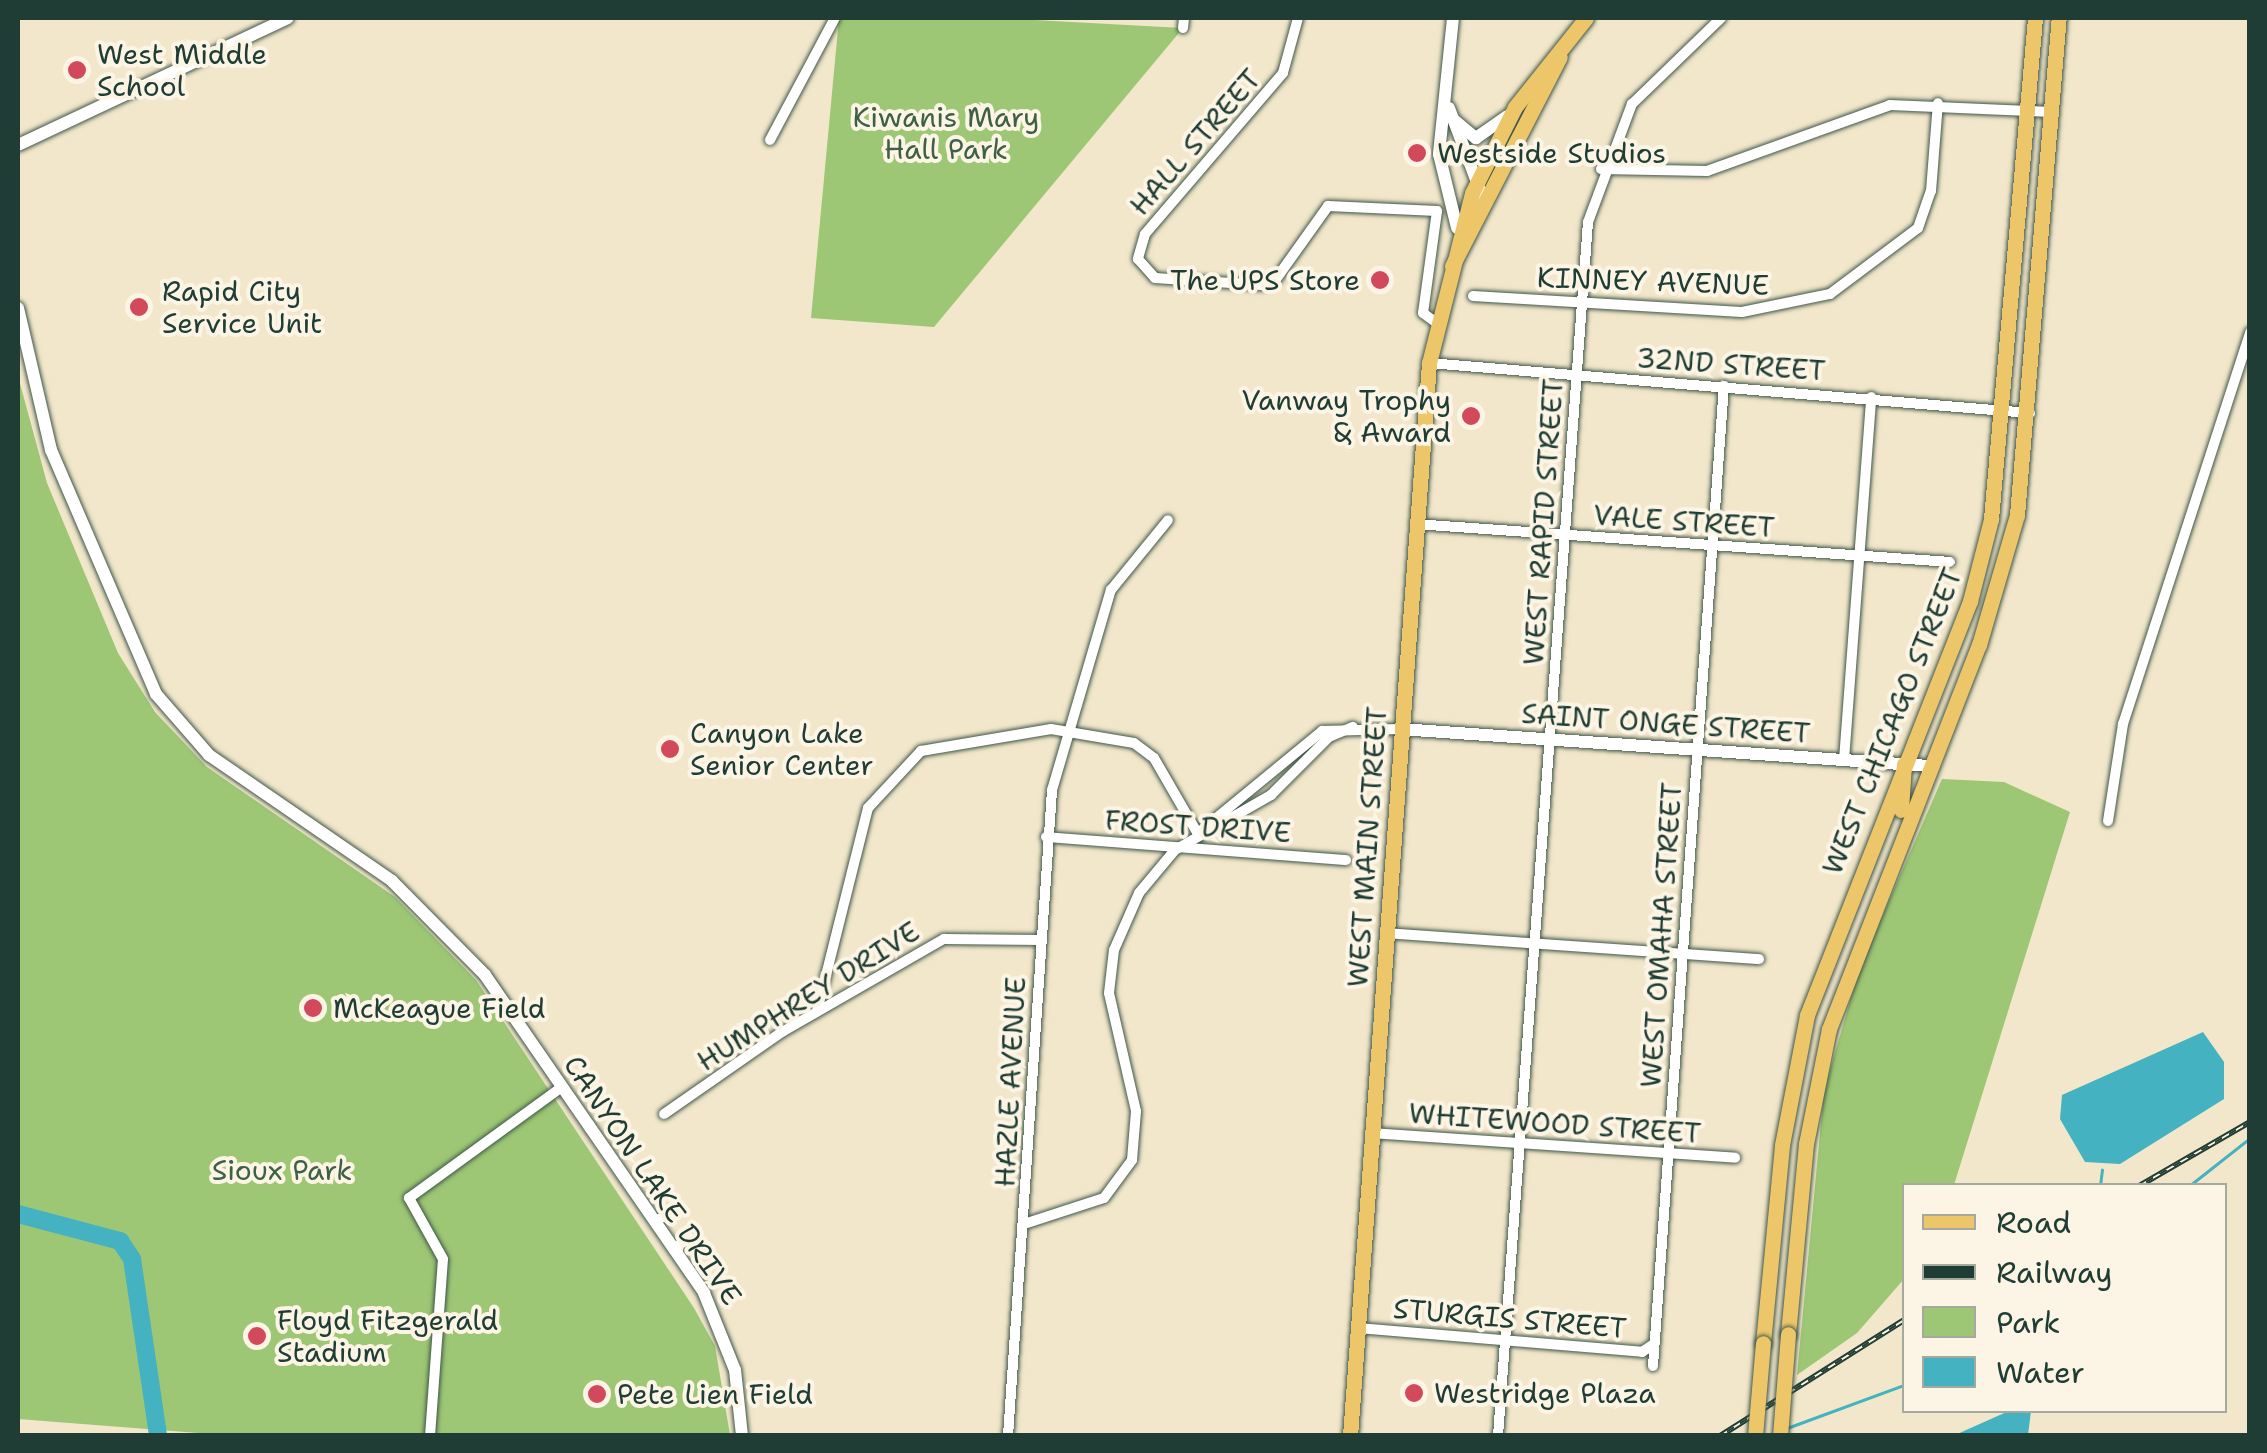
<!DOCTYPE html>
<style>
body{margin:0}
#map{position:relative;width:2267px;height:1453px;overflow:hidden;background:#f2e7ca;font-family:"Shantell Sans",sans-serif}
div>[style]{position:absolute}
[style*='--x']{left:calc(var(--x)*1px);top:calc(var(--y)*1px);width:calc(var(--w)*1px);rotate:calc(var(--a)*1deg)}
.green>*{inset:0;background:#9dc774}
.water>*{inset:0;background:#44b2c0}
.stream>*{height:2.5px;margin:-1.25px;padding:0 1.25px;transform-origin:1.25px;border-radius:1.25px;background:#44b2c0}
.river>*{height:18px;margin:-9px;padding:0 9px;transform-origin:9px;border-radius:9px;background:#44b2c0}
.roads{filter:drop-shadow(0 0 2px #3f564a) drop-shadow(0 0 2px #3f564a)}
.minor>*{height:10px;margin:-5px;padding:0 5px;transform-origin:5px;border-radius:5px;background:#fff}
.tertiary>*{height:12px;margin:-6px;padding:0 6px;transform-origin:6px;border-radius:6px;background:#fff}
.primary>*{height:15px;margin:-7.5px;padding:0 7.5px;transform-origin:7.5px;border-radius:7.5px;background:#ecc669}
.rail>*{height:6px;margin-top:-3px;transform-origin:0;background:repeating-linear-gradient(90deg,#fcf5e5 0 8px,#1f3d34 0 16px);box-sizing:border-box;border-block:2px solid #1f3d34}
.bridges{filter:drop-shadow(0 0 2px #3f564a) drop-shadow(0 0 2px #3f564a)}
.primary-bridge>*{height:15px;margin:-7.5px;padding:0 7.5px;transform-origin:7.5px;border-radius:7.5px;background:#ecc669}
.dots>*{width:28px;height:28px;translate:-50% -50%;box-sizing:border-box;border:5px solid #fcf5e5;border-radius:50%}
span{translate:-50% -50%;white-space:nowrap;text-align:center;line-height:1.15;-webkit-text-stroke:8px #fcf5e5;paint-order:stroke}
.poi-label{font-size:28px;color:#1f3d34}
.left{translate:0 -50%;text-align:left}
.right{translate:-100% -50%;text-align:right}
.park-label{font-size:28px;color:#3e6044}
.street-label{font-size:28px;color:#1f3d34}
.frame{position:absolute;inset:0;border:20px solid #1f3d34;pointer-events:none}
.legend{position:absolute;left:1902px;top:1183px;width:325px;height:230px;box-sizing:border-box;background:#fcf5e5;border:2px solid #a4ab9e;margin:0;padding:12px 18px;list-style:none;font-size:30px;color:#1f3d34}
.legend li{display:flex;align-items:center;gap:20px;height:50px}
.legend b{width:50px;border:2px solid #a4ab9e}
</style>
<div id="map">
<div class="green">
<div style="clip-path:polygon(839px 18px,996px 18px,1183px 28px,934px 327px,811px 318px)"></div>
<div style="clip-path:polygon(18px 376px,47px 483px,118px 653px,155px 712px,207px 767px,395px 897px,476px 980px,694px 1308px,715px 1346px,730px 1435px,237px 1436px,18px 1419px)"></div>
<div style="clip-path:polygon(1942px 779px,2004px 782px,2070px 812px,1954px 1185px,1904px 1186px,1904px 1279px,1857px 1333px,1797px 1375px,1824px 1091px,1859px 970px)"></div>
</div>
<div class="water">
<div style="clip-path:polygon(2203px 1032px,2224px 1062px,2224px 1099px,2120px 1164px,2085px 1162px,2060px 1119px,2062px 1095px)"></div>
<div style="clip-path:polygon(2011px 1410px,2031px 1411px,2028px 1435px,1955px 1435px)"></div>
</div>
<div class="stream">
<div style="--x:2100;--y:1186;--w:16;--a:-83"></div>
<div style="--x:2189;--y:1186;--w:78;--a:-38.2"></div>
<div style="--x:1787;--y:1428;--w:125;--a:-20.2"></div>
</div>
<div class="river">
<div style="--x:18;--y:1214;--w:106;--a:14.8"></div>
<div style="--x:120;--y:1241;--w:22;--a:56"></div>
<div style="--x:132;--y:1259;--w:179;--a:81.6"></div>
</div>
<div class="roads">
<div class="minor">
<div style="--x:1298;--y:18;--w:57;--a:105.3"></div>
<div style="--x:1283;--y:73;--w:212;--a:130.6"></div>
<div style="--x:1145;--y:234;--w:26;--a:106"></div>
<div style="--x:1138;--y:259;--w:25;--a:48"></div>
<div style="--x:1155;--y:278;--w:107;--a:3.7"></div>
<div style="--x:1262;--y:285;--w:15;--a:-23"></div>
<div style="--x:1276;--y:279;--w:90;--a:-54.5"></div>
<div style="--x:1328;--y:206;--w:109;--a:2.6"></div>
<div style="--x:1437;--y:211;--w:103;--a:97.8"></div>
<div style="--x:1423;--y:313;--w:17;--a:36"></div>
<div style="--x:1183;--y:28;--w:10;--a:-84"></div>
<div style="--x:770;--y:140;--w:138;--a:-62"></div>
<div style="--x:1601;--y:169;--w:106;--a:1.1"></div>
<div style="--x:1707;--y:171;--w:195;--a:-19.8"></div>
<div style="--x:1890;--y:105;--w:162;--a:2.5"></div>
<div style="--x:1473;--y:296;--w:269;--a:3.4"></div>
<div style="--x:1742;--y:312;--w:90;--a:-11.6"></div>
<div style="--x:1830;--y:294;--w:110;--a:-36.9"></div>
<div style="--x:1918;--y:228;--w:39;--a:-71"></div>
<div style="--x:1931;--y:191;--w:88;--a:-85.5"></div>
<div style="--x:1429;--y:363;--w:603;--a:4.76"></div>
<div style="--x:1415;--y:524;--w:536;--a:4.06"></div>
<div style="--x:1844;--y:760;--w:364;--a:-85.7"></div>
<div style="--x:2108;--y:821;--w:98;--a:-81.2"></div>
<div style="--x:2123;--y:724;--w:412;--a:-72"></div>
<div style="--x:1198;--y:833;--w:161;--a:-39.4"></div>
<div style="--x:1322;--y:731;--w:78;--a:-1.5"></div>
<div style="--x:1046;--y:837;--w:301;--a:4.4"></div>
<div style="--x:1386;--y:933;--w:374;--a:4"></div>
<div style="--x:817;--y:1011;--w:209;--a:-75.9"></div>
<div style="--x:868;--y:808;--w:78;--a:-47.1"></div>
<div style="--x:921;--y:751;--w:132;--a:-9.6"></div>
<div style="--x:1051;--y:729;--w:84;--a:9.6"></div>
<div style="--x:1134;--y:743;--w:25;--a:37"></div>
<div style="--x:1154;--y:758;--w:88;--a:59.9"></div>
<div style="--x:664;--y:1114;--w:144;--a:-34.8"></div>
<div style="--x:782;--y:1032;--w:187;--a:-29.9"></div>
<div style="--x:944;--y:939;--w:97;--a:0.6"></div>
<div style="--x:1372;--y:1133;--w:364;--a:3.9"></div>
<div style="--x:656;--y:1221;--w:17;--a:-31"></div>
<div style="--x:1024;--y:1224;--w:84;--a:-18"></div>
<div style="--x:1104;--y:1198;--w:47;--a:-53.6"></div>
<div style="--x:1132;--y:1160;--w:49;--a:-85.3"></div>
<div style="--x:1136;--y:1111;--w:121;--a:-102.9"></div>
<div style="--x:1109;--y:993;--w:43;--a:-83.4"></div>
<div style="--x:1114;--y:950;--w:62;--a:-66.3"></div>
<div style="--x:1139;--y:893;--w:56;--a:-50.1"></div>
<div style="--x:1175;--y:850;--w:111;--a:-29.8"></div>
<div style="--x:1271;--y:795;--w:82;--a:-45"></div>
<div style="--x:1329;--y:737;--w:26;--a:-23"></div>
<div style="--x:674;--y:1248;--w:19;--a:-32"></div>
<div style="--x:1358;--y:1328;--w:285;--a:4.8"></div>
<div style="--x:1642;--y:1352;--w:14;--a:-34"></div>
<div style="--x:1653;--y:1366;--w:983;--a:-85.86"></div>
<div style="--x:430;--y:1436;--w:177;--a:-85.8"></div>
<div style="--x:443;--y:1259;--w:70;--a:-119.1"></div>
<div style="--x:409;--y:1198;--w:189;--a:-36"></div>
<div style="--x:1008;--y:1436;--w:647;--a:-86.1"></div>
<div style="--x:1052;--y:790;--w:209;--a:-73.6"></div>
<div style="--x:1111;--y:590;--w:90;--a:-50.8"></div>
<div style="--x:1498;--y:1436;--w:1217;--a:-85.76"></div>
<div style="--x:1588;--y:222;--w:126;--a:-69.6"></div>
<div style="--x:1632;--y:104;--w:124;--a:-44"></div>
</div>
<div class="tertiary">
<div style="--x:1453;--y:18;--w:137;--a:95.9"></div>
<div style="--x:1439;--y:154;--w:76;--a:76.3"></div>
<div style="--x:1449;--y:108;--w:88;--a:69.3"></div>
<div style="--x:1480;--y:190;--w:22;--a:106"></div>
<div style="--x:1453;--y:119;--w:30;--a:40"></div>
<div style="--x:1476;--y:138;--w:38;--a:-35"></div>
<div style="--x:18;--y:145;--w:298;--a:-25.2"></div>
<div style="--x:18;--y:308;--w:146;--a:76.9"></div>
<div style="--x:51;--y:450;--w:266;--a:66.7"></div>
<div style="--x:156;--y:694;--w:81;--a:49"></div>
<div style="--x:209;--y:755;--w:222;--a:34.5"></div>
<div style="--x:392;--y:881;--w:132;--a:45.3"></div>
<div style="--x:485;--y:975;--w:386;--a:55.4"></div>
<div style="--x:704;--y:1293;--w:83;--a:68.1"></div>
<div style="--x:735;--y:1370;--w:66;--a:83.9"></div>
<div style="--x:1400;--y:729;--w:530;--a:4"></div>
</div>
<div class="primary">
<div style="--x:1452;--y:266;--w:235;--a:-62.7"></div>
<div style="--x:1901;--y:810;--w:46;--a:-86.3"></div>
<div style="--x:1788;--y:1334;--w:191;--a:-84.6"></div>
<div style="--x:1806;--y:1144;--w:117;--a:-78.7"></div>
<div style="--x:1829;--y:1029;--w:412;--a:-68.7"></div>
<div style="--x:1979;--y:645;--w:135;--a:-73.7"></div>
<div style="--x:2017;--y:515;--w:499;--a:-85.2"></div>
<div style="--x:1763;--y:1343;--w:199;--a:-84.5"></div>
<div style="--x:1782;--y:1145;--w:132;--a:-79.1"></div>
<div style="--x:1807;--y:1015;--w:445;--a:-68.5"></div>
<div style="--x:1970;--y:601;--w:85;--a:-75.6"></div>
<div style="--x:1991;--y:519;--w:503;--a:-84.98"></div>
<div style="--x:1350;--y:1436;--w:1076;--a:-85.79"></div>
<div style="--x:1429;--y:363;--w:175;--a:-75.8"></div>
<div style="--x:1472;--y:193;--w:96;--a:-63.4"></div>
<div style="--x:1515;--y:107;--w:114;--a:-51.4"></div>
</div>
</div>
<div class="rail">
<div style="--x:2139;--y:1186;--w:128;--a:-30"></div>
<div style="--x:1720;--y:1436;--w:218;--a:-32.2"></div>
</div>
<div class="bridges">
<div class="primary-bridge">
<div style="--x:1755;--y:1436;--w:93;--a:-85.1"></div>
<div style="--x:1780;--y:1436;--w:102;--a:-85.5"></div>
</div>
</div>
<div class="dots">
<div style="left:77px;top:70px;background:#d1495b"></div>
<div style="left:1417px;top:153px;background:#d1495b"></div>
<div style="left:1380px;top:280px;background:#d1495b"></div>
<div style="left:139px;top:307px;background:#d1495b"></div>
<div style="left:1471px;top:416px;background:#d1495b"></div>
<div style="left:670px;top:749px;background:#d1495b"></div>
<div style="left:313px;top:1008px;background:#d1495b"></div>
<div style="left:257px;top:1336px;background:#d1495b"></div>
<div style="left:1414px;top:1393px;background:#d1495b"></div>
<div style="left:597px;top:1394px;background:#d1495b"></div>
</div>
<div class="poi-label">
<span class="left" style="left:97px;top:70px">West Middle<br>School</span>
<span class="left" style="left:1437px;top:153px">Westside Studios</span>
<span class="right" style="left:1360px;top:280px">The UPS Store</span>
<span class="left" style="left:162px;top:307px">Rapid City<br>Service Unit</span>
<span class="right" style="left:1451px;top:416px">Vanway Trophy<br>&amp; Award</span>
<span class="left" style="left:690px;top:749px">Canyon Lake<br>Senior Center</span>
<span class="left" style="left:333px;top:1008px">McKeague Field</span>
<span class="left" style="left:277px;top:1336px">Floyd Fitzgerald<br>Stadium</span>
<span class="left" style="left:1434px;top:1393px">Westridge Plaza</span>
<span class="left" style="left:617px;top:1394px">Pete Lien Field</span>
</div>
<div class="park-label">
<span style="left:946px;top:133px">Kiwanis Mary<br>Hall Park</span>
<span style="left:282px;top:1170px">Sioux Park</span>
</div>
<div class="street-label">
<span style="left:1195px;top:142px;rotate:-49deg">HALL STREET</span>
<span style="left:1653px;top:281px;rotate:2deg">KINNEY AVENUE</span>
<span style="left:1731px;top:364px;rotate:4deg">32ND STREET</span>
<span style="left:1684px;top:521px;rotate:4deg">VALE STREET</span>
<span style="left:1543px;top:522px;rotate:-86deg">WEST RAPID STREET</span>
<span style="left:1892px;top:721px;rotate:-68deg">WEST CHICAGO STREET</span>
<span style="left:1666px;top:723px;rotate:4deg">SAINT ONGE STREET</span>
<span style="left:1198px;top:826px;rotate:4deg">FROST DRIVE</span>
<span style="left:1367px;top:847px;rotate:-86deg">WEST MAIN STREET</span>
<span style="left:1661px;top:935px;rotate:-86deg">WEST OMAHA STREET</span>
<span style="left:808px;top:996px;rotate:-32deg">HUMPHREY DRIVE</span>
<span style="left:1010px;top:1082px;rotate:-87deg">HAZLE AVENUE</span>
<span style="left:1555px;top:1123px;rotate:4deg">WHITEWOOD STREET</span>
<span style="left:653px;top:1180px;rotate:56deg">CANYON LAKE DRIVE</span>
<span style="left:1510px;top:1318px;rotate:5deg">STURGIS STREET</span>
</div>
<div class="frame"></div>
<ul class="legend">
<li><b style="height:12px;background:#ecc669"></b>Road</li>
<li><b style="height:12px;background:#1f3d34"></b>Railway</li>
<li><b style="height:28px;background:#9dc774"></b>Park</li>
<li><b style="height:28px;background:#44b2c0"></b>Water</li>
</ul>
</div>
